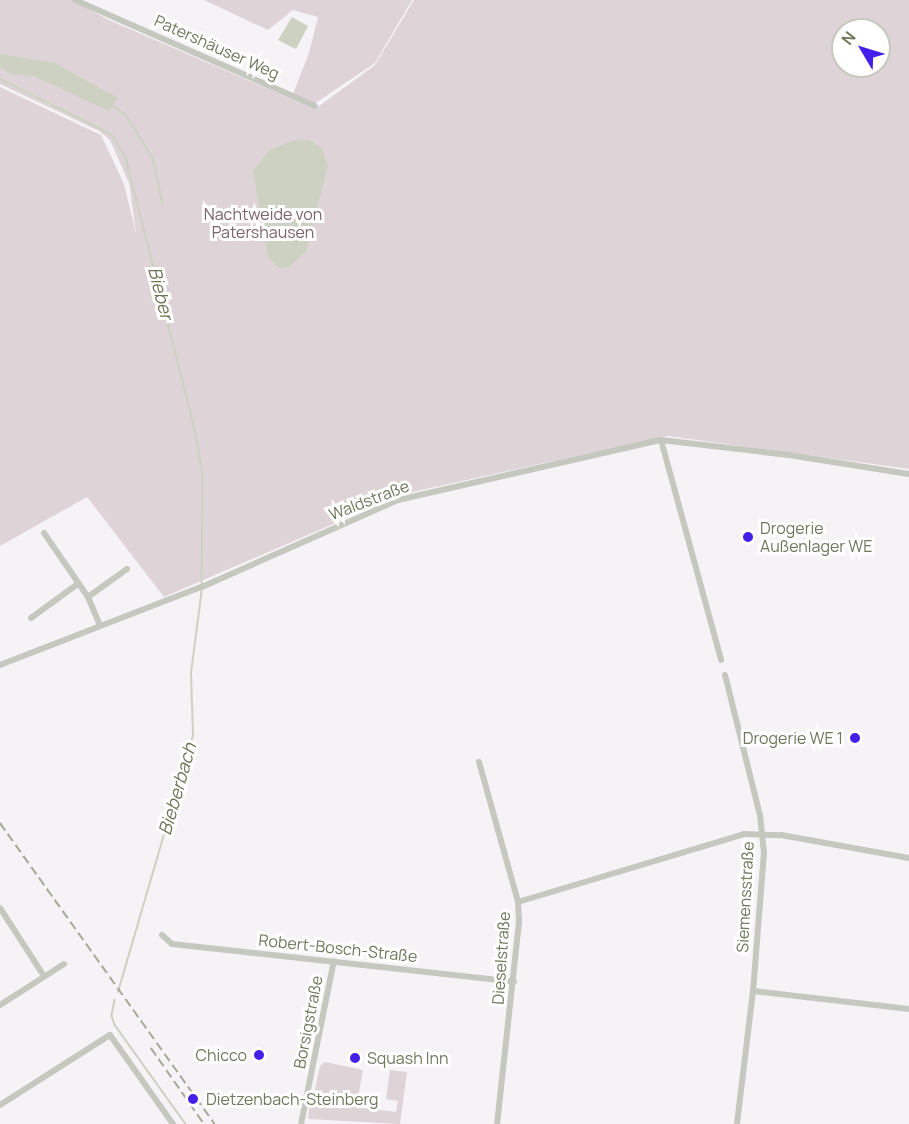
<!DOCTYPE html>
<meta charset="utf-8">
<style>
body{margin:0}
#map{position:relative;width:909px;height:1124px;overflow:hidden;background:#f6f3f6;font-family:Manrope,sans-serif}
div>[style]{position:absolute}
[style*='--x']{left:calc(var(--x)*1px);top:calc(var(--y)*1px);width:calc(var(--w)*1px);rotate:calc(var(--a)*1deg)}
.green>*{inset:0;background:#ded4d8}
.water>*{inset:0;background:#cdd1c2}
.stream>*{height:1.5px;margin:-0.75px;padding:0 0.75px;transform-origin:0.75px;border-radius:0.75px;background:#cdd1c2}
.minor>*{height:6px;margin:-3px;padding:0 3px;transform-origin:3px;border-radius:3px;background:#c4c8bf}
.rail>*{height:1.5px;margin-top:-0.75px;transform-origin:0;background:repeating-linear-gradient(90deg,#a5ab9c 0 9px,transparent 0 13.5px)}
.dots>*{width:16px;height:16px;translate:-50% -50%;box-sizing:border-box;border:3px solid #fff;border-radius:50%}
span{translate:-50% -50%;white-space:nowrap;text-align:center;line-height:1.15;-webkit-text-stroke:6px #fff;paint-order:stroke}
.street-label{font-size:16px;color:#6e795c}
.park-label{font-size:16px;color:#7c6369}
.poi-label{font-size:16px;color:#6e795c}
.left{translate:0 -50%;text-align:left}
.right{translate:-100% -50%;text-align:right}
.water-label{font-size:18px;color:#6d7456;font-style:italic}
.north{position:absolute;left:831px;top:18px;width:60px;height:60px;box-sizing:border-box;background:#fff;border:2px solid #c5c9be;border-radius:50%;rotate:308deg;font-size:16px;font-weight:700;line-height:24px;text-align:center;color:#6e795c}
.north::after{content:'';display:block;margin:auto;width:21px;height:27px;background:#441fea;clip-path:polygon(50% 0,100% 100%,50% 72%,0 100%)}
</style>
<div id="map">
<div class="green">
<div style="clip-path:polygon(evenodd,0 0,72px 0,109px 20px,315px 109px,375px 65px,414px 0,909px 0,909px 469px,668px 436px,403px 494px,164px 597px,87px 497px,0 546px,0 87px,101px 135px,124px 184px,136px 233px,129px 183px,110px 140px,99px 131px,0 84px,0 0,843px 30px,879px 30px,879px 66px,843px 66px,843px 30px)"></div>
<div style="clip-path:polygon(204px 0,412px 0,375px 63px,314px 104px,293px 94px,309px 53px,318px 17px,293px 10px,268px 30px)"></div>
<div style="clip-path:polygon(325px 1062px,363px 1070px,358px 1098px,314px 1094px,320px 1066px)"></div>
<div style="clip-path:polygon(390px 1070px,407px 1072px,400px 1124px,308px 1119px,310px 1101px,396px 1112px,398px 1101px,386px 1099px)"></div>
</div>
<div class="water">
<div style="clip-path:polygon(292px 17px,308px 26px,296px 49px,278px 40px)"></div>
<div style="clip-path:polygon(0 54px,55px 63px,118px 98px,109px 111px,34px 76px,10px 74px,0 67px)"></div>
<div style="clip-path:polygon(309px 140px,321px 147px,328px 165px,306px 252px,289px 267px,279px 268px,268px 258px,253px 171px,270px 150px,292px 141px)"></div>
</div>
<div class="stream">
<div style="--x:0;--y:79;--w:117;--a:26.3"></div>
<div style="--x:105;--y:131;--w:9;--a:32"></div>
<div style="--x:113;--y:136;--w:26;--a:59"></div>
<div style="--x:126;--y:158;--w:276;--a:75.7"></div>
<div style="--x:194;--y:425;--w:52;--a:80"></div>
<div style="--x:203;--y:476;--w:107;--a:90.5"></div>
<div style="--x:113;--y:106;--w:16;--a:35"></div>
<div style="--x:126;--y:115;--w:51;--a:57.9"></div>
<div style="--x:153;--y:158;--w:47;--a:77.7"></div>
<div style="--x:118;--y:992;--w:267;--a:-73.7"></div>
<div style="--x:193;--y:736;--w:63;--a:-91.8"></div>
<div style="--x:191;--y:673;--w:86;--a:-82.6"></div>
<div style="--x:115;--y:1000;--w:16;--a:101"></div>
<div style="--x:112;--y:1016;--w:9;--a:72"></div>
<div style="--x:115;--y:1025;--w:122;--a:54.4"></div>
</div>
<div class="minor">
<div style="--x:75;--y:0;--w:262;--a:23.8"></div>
<div style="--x:661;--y:440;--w:228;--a:74.7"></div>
<div style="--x:44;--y:533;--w:78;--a:55.5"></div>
<div style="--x:88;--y:597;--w:30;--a:67"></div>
<div style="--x:88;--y:597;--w:48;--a:-35.7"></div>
<div style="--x:31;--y:618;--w:59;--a:-36.1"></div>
<div style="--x:0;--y:665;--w:219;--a:-21.2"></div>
<div style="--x:204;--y:586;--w:212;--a:-23.9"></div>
<div style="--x:398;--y:500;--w:270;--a:-12.9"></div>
<div style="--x:661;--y:440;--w:129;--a:6.7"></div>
<div style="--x:789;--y:455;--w:121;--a:9"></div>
<div style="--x:725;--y:675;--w:144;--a:76"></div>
<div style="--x:760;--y:815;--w:37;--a:84"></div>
<div style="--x:764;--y:852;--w:139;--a:94.5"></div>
<div style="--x:753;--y:991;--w:134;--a:96.9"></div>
<div style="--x:479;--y:762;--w:145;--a:74.4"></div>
<div style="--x:518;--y:902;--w:20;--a:87"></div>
<div style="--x:519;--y:922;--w:203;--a:96.2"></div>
<div style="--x:518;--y:902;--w:236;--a:-16.7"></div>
<div style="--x:744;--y:834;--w:37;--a:2"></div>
<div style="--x:781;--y:835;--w:130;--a:10.2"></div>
<div style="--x:0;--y:908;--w:81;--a:57.1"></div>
<div style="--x:162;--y:935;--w:13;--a:42"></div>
<div style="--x:172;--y:944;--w:344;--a:6.3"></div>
<div style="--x:753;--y:991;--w:157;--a:6.6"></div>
<div style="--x:0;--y:1005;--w:76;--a:-32.6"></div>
<div style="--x:0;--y:1105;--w:130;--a:-32.5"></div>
<div style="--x:110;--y:1035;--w:109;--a:54.7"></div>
<div style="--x:301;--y:1124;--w:166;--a:-78.6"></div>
</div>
<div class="rail">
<div style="--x:0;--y:823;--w:370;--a:54.5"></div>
<div style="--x:151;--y:1048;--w:93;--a:55.1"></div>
</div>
<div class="dots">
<div style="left:748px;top:537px;background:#441fea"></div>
<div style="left:855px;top:738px;background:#441fea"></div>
<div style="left:259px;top:1055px;background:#441fea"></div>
<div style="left:355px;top:1058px;background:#441fea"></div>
<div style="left:193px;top:1099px;background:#441fea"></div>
</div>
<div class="street-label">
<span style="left:217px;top:47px;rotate:24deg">Patershäuser Weg</span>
<span style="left:369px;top:500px;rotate:-21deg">Waldstraße</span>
<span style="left:745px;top:897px;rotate:-87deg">Siemensstraße</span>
<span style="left:338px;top:948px;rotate:6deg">Robert-Bosch-Straße</span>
<span style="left:501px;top:958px;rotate:-86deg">Dieselstraße</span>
<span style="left:308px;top:1022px;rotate:-79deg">Borsigstraße</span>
</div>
<div class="park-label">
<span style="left:263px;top:223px">Nachtweide von<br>Patershausen</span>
</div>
<div class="poi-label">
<span class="left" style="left:760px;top:537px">Drogerie<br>Außenlager WE</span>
<span class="right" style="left:843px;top:738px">Drogerie WE 1</span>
<span class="right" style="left:247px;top:1055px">Chicco</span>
<span class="left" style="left:367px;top:1058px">Squash Inn</span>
<span class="left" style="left:206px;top:1099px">Dietzenbach-Steinberg</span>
</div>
<div class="water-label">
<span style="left:161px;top:293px;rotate:76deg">Bieber</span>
<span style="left:177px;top:789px;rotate:-74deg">Bieberbach</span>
</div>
<div class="north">N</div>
</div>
